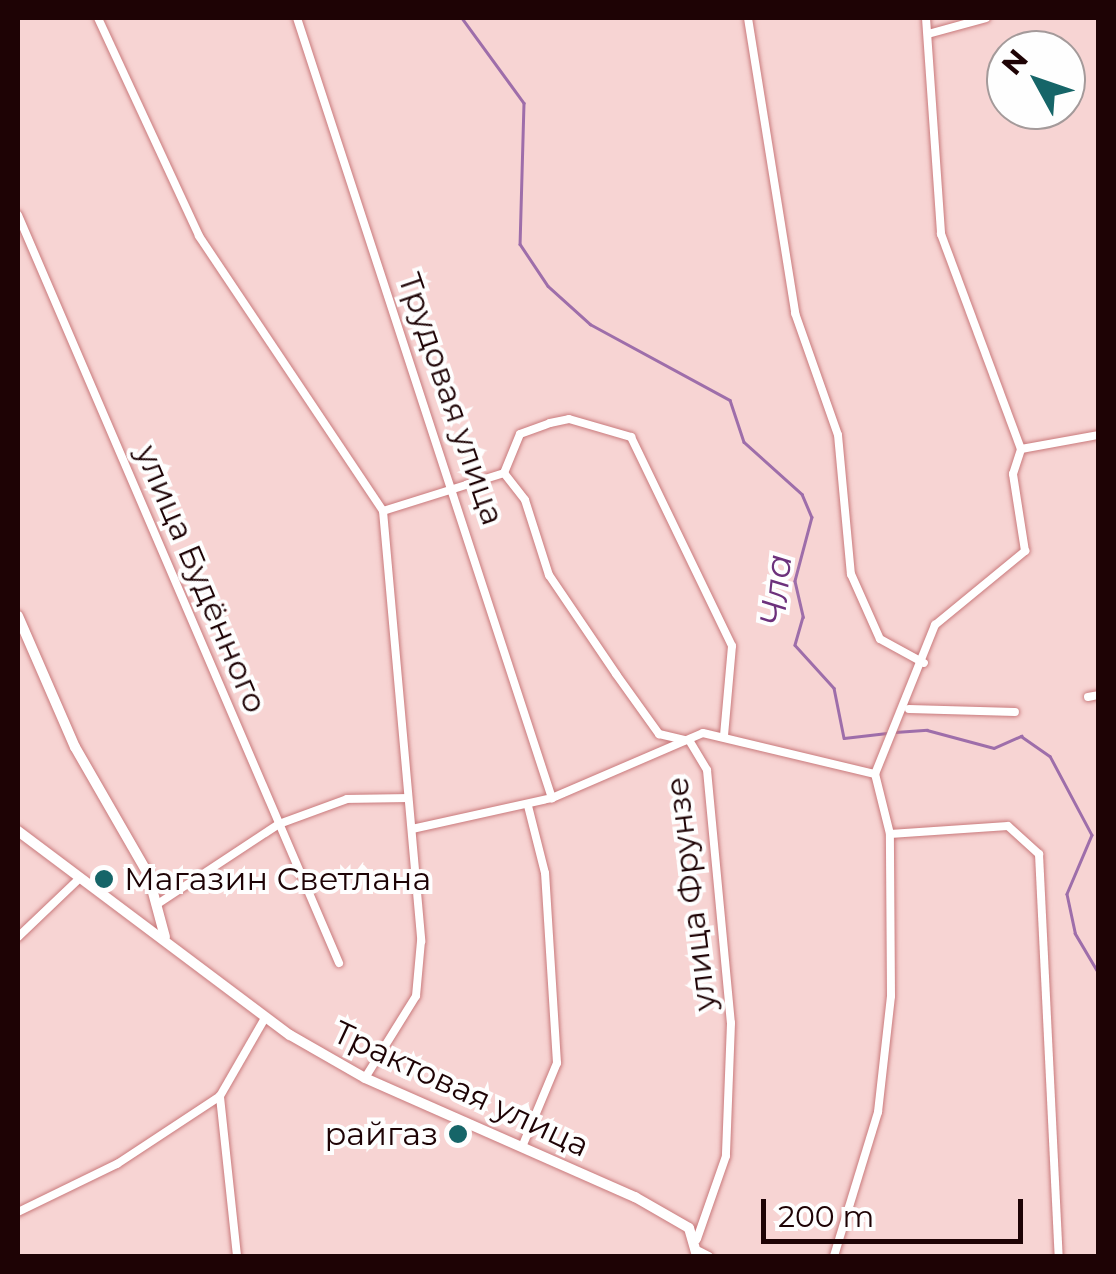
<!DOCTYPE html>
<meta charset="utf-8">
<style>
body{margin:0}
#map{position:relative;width:1116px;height:1274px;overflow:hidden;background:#f7d4d3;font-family:Montserrat,sans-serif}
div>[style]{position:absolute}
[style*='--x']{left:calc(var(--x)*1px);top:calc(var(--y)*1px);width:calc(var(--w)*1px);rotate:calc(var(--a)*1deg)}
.stream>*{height:2.5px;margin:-1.25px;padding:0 1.25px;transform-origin:1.25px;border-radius:1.25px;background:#9e6eaa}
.roads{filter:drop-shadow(0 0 2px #c97a7c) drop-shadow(0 0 2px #c97a7c)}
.minor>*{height:8px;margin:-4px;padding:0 4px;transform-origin:4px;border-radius:4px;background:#fff}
.tertiary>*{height:10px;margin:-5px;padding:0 5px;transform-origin:5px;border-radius:5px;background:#fff}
.dots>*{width:28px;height:28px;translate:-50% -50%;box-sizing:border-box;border:5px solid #fefefe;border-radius:50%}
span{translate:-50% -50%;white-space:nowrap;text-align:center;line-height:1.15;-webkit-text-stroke:8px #fefefe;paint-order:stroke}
.street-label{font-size:32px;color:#1e0305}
.poi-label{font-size:32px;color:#1e0305}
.left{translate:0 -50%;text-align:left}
.right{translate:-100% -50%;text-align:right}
.water-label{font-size:35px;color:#6d317c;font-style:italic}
.frame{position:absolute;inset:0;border:20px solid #1e0305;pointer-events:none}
.north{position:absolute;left:986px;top:30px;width:100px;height:100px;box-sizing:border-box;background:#fefefe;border:2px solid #a49a9a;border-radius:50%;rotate:310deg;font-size:28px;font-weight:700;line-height:40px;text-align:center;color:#1e0305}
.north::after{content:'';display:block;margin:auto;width:35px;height:45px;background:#166568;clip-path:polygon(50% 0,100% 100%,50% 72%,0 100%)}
.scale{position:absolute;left:761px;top:1199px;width:262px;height:45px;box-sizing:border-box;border:5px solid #1e0305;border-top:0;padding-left:12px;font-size:30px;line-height:35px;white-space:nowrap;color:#1e0305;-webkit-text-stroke:8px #fefefe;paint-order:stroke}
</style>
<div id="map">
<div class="stream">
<div style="--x:462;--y:18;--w:105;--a:53.9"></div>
<div style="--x:524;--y:103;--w:141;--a:91.6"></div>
<div style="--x:520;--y:244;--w:50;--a:56.3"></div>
<div style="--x:548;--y:286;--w:57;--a:42.1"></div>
<div style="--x:590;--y:324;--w:159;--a:28.5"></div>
<div style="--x:730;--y:400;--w:44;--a:71.6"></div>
<div style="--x:744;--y:442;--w:78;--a:41.9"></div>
<div style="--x:802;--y:494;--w:25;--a:67"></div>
<div style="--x:812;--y:517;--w:66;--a:104.9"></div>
<div style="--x:795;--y:581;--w:37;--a:77"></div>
<div style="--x:803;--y:617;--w:29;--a:106"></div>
<div style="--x:795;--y:645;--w:58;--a:47.8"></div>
<div style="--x:834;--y:688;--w:51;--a:78.7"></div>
<div style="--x:844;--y:738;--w:43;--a:-6.6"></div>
<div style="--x:895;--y:732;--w:32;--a:-4"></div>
<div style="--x:927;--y:730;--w:69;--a:15"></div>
<div style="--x:994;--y:748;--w:30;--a:-24"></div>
<div style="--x:1021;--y:736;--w:35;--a:35"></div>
<div style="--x:1050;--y:756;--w:89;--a:62"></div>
<div style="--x:1092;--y:835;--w:64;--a:113"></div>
<div style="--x:1067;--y:894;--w:40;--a:78"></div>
<div style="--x:1075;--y:933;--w:45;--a:59.5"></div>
</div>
<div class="roads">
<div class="minor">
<div style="--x:98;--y:18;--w:240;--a:65.1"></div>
<div style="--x:199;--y:236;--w:331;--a:56.2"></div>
<div style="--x:383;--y:511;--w:432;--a:84.9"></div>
<div style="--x:421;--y:941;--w:55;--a:95.2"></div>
<div style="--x:416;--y:996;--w:97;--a:121.9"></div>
<div style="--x:297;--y:18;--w:821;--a:71.9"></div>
<div style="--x:748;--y:18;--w:299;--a:80.9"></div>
<div style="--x:795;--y:313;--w:129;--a:70.6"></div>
<div style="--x:838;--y:435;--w:140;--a:84.7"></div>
<div style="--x:851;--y:574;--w:71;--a:66"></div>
<div style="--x:880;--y:639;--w:50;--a:28.6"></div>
<div style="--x:926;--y:18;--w:217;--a:86"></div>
<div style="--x:941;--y:234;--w:229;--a:69.6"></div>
<div style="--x:928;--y:34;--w:60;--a:-15.4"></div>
<div style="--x:18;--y:215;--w:814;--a:66.77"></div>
<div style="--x:504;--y:473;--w:34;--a:52"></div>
<div style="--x:525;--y:500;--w:79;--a:72.3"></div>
<div style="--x:549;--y:575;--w:120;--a:55.9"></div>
<div style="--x:616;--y:674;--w:74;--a:54.4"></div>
<div style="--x:659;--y:734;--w:27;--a:13"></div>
<div style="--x:383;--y:511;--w:127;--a:-17.4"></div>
<div style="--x:504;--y:473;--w:42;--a:-67.7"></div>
<div style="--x:520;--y:434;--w:32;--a:-20"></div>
<div style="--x:550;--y:423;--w:19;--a:-12"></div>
<div style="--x:569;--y:419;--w:65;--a:16.2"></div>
<div style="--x:631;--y:437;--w:232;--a:64.2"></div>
<div style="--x:732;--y:646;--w:89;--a:95.1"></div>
<div style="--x:1088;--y:697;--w:10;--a:-11"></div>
<div style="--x:909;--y:709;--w:106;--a:1.6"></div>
<div style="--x:689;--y:740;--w:35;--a:59"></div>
<div style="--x:707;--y:770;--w:254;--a:84.6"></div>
<div style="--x:731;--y:1023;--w:133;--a:92.2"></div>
<div style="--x:726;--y:1156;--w:88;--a:109.3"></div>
<div style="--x:875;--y:774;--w:161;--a:-68.1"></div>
<div style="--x:935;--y:625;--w:117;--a:-39.4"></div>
<div style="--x:1025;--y:551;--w:78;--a:-98.9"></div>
<div style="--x:1013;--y:474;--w:26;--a:-72"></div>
<div style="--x:1021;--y:449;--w:78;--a:-10.3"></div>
<div style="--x:412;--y:829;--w:143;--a:-12.5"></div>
<div style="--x:552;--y:798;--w:164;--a:-23.3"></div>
<div style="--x:703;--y:733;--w:177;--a:13.4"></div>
<div style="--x:890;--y:834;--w:118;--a:-3.9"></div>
<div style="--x:1008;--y:826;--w:42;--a:42.1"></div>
<div style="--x:1039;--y:854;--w:402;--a:87.2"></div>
<div style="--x:156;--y:905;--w:147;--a:-33.4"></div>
<div style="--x:279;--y:824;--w:72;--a:-20.2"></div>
<div style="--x:347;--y:799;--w:60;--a:-1"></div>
<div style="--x:18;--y:937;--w:86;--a:-43.6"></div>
<div style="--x:522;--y:1147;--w:91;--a:-67.4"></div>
<div style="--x:557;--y:1063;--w:190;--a:-93.6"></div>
<div style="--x:545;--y:873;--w:69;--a:-104.2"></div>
<div style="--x:18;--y:1212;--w:110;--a:-25.9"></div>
<div style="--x:117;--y:1164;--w:123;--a:-33.4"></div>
<div style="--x:699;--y:1251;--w:11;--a:27"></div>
<div style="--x:237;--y:1256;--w:161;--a:-96.1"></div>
<div style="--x:220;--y:1096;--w:90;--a:-60"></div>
<div style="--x:834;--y:1256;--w:151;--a:-73"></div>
<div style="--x:878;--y:1112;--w:117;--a:-83.6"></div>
<div style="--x:891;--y:996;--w:162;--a:-90.4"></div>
<div style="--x:890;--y:834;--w:62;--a:-104"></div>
</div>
<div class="tertiary">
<div style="--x:18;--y:616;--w:143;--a:66.5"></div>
<div style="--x:75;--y:747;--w:146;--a:60.1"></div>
<div style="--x:148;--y:874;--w:65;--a:74.9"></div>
<div style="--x:18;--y:831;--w:340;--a:36.9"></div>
<div style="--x:290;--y:1035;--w:86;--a:29.8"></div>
<div style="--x:365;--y:1078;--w:295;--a:23.8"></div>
<div style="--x:635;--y:1197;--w:62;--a:29.9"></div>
<div style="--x:689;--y:1228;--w:29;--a:74"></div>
</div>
</div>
<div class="dots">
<div style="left:104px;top:879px;background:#166568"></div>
<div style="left:458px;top:1134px;background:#166568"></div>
</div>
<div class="street-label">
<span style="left:451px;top:399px;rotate:71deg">Трудовая улица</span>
<span style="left:201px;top:579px;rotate:67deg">улица Будённого</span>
<span style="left:691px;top:894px;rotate:-97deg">улица Фрунзе</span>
<span style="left:461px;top:1089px;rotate:25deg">Трактовая улица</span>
</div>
<div class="poi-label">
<span class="left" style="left:124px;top:879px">Магазин Светлана</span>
<span class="right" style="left:438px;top:1134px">райгаз</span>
</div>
<div class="water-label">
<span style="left:776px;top:590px;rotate:-84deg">Чла</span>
</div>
<div class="frame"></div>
<div class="north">N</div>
<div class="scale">200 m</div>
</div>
